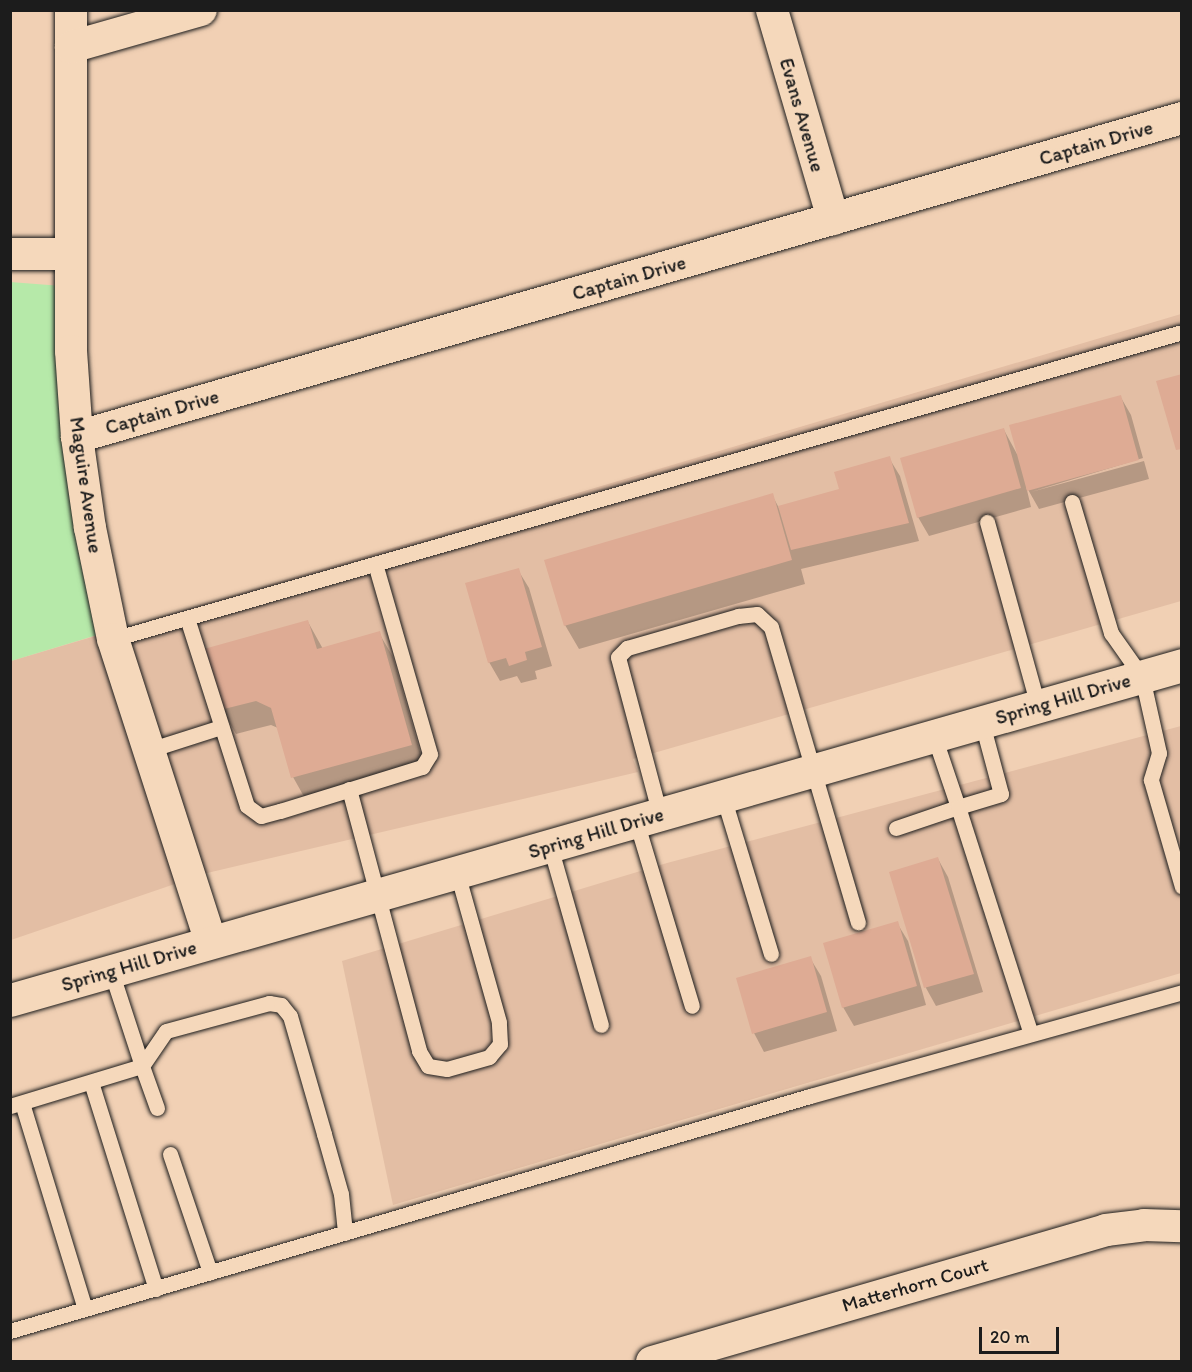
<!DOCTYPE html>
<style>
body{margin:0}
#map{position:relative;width:1192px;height:1372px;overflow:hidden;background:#f1d0b4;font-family:Itim,sans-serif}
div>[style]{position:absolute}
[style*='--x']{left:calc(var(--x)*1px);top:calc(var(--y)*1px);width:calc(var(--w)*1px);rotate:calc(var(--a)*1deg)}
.built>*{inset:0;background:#e3bea4}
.green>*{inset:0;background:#b6e9a9}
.shadow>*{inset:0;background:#0003}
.building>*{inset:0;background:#deab94}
.roads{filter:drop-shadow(0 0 2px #1c1c1c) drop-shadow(0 0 2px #1c1c1c)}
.lane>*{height:15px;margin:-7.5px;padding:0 7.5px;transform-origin:7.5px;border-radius:7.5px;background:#f5d8bb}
.street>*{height:32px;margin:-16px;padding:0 16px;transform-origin:16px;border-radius:16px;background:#f5d8bb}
.secondary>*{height:33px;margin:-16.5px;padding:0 16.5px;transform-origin:16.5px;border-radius:16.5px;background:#f5d8bb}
span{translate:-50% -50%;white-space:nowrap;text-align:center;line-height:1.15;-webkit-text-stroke:5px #f5d8bb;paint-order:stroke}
.street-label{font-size:20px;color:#1c1c1c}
.frame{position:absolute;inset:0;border:12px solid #1c1c1c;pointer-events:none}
.scale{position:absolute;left:979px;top:1327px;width:80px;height:27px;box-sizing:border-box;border:3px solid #1c1c1c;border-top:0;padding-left:8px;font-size:18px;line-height:21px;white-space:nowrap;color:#1c1c1c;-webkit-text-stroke:4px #f5d8bb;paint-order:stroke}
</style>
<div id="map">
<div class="built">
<div style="clip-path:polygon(1181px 314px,1181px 601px,633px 759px,638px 772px,207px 873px,11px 940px,11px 661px)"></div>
<div style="clip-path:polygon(1181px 726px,1181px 973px,393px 1205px,342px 961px,667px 863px)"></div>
</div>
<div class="green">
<div style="clip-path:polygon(10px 282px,75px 287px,64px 434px,117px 629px,11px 661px)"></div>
</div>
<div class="shadow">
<div style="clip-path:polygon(1120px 396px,1131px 415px,1143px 458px,1031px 492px,1144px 461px,1149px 479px,1039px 509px,1026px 486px,1031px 507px,929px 536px,918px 517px,1004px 430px,1017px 454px)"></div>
<div style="clip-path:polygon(889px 458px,900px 476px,919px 541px,801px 569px,805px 584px,579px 649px,565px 625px,772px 495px,779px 508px,841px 490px)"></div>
<div style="clip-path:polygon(518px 570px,529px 588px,552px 666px,535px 671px,537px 679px,521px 683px,517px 676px,500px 681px,489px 662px)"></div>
<div style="clip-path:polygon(308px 622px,323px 649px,379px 633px,393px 657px,425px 769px,307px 802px,293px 777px,278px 728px,271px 725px,236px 734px,222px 710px)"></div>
<div style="clip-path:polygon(938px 859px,948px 877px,983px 992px,936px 1006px,926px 988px,891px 873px)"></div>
<div style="clip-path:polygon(897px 923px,908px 941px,926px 1005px,854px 1026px,843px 1007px)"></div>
<div style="clip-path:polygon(810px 958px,821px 976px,837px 1031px,764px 1052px,754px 1033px)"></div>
</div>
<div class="building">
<div style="clip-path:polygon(1182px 374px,1182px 449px,1176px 450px,1156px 381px)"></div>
<div style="clip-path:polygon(1121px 395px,1139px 460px,1027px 491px,1009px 425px)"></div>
<div style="clip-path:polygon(1004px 428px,1021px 488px,917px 518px,900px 458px)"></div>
<div style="clip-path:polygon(890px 456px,909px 523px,791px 550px,778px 506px,839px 489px,834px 472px)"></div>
<div style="clip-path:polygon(773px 493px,792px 560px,564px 626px,544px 560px)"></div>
<div style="clip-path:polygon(519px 568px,542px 647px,525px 652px,527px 660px,509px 666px,506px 658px,488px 663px,465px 583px)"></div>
<div style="clip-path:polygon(308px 620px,317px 649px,380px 631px,412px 745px,291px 778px,271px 708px,256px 701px,220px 710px,204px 649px)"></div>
<div style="clip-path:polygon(938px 857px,974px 974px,924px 988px,889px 872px)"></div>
<div style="clip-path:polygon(898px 921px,917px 986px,842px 1008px,823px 943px)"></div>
<div style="clip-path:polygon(811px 956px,827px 1012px,752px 1034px,736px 978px)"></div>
</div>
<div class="roads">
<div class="lane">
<div style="--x:1072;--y:502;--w:137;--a:73.4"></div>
<div style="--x:1111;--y:633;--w:54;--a:54.8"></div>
<div style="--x:1142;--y:677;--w:78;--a:77.4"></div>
<div style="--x:1159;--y:753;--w:28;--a:107"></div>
<div style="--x:1151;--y:780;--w:111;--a:73.8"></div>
<div style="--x:987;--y:522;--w:191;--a:74.5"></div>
<div style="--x:187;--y:618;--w:197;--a:72.3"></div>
<div style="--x:247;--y:806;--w:17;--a:36"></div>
<div style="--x:261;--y:816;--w:20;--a:-15"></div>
<div style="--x:280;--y:811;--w:149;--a:-17.2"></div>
<div style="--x:422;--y:767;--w:15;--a:-58"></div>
<div style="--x:430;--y:754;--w:198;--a:-106.1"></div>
<div style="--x:113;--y:639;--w:1112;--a:-16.02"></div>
<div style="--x:934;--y:736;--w:75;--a:71.3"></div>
<div style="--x:958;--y:807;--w:45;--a:-16.8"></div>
<div style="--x:1001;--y:794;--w:73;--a:-105"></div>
<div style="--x:149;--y:750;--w:76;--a:-17.7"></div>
<div style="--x:349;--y:789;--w:271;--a:75"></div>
<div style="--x:419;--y:1051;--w:17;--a:59"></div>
<div style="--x:428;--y:1066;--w:19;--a:9"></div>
<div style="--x:447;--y:1069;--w:44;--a:-15.9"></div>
<div style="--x:489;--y:1057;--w:17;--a:-50"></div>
<div style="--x:500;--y:1044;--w:22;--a:-93"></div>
<div style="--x:499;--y:1022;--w:155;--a:-105.7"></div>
<div style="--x:723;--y:796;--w:165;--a:73.1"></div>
<div style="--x:660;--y:815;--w:163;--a:-104.9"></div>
<div style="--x:618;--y:657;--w:13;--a:-45"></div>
<div style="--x:627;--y:648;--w:116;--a:-16.1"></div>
<div style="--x:738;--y:616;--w:19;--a:-6"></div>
<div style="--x:757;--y:614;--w:19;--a:43"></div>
<div style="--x:771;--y:627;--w:308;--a:73.6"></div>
<div style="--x:636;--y:821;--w:193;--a:73.2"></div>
<div style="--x:896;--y:828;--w:65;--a:-18.7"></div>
<div style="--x:958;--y:807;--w:238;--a:72.2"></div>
<div style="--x:550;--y:846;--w:186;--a:74.1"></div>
<div style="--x:91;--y:1082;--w:217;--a:72.6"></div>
<div style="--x:22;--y:1103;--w:215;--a:73"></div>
<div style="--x:10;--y:1106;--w:138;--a:-16.9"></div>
<div style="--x:142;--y:1066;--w:100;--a:-108.1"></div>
<div style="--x:157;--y:1108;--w:45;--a:-109.7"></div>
<div style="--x:142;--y:1066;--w:42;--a:-55.6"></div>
<div style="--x:166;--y:1031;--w:107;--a:-15.2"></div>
<div style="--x:269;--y:1003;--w:12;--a:9"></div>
<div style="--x:281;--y:1005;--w:14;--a:51"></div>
<div style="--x:290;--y:1016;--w:123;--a:73.9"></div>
<div style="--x:324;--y:1134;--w:62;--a:74.2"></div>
<div style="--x:341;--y:1194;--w:39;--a:84"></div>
<div style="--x:170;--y:1154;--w:125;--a:71.3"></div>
<div style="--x:10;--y:1331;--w:834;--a:-16.37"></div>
<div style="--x:810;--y:1096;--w:386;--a:-15.6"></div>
</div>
<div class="street">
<div style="--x:71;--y:10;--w:341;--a:90"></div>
<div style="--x:71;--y:351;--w:86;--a:86"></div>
<div style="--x:77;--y:437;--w:92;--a:81.9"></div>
<div style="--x:90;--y:528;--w:113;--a:78.3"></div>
<div style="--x:113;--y:639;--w:319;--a:72.1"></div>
<div style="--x:772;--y:10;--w:218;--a:73.7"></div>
<div style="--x:71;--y:47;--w:135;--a:-15.9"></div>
<div style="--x:10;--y:254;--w:60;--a:0"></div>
<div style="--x:77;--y:437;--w:1150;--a:-16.1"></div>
<div style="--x:652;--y:1362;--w:473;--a:-16.2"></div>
<div style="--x:1106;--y:1230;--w:38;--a:-7"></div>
<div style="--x:1144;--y:1225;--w:38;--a:2"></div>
</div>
<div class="secondary">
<div style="--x:10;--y:1000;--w:1219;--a:-15.95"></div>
</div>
</div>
<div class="street-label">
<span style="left:802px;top:115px;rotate:74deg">Evans Avenue</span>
<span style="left:1096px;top:143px;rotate:-16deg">Captain Drive</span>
<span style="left:629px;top:278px;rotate:-16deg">Captain Drive</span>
<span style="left:162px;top:412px;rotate:-16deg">Captain Drive</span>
<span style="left:86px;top:485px;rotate:82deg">Maguire Avenue</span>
<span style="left:1063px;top:699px;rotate:-16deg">Spring Hill Drive</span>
<span style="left:596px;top:833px;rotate:-16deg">Spring Hill Drive</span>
<span style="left:129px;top:966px;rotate:-16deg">Spring Hill Drive</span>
<span style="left:915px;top:1285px;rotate:-16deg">Matterhorn Court</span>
</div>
<div class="frame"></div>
<div class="scale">20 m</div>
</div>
